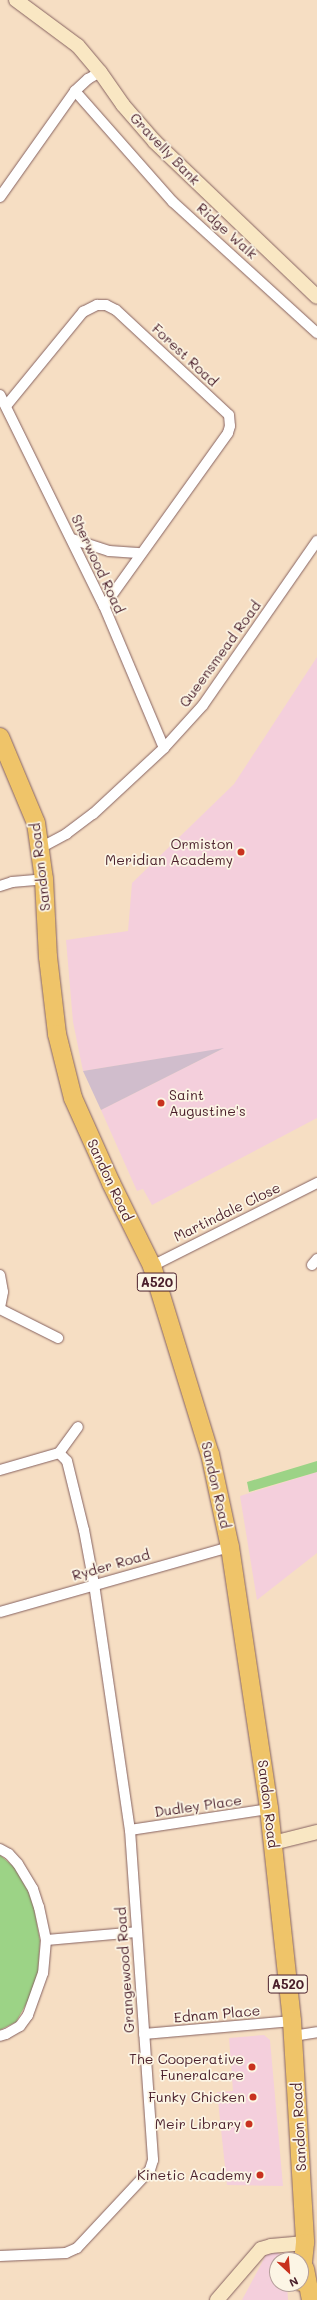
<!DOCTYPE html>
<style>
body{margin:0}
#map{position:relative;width:317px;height:2300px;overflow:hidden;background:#f6dec3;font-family:Mali,sans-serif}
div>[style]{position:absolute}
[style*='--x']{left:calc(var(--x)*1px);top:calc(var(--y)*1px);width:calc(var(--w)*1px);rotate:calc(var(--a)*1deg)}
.built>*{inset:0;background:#f4cfdc}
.industrial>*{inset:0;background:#d0bdcc}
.green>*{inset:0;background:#9cd386}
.roads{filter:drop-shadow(0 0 1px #866260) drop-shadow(0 0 1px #866260)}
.street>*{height:10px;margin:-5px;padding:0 5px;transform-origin:5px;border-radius:5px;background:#fff}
.secondary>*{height:14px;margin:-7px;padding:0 7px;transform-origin:7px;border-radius:7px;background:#f9e7c3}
.highway>*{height:18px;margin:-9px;padding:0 9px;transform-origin:9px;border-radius:9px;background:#efc469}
.dots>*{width:11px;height:11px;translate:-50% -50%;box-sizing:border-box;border:2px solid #fcf5e5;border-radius:50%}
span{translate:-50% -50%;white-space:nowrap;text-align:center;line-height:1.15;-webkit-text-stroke:3.5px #fcf5e5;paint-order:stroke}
.shield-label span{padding:1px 3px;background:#fcf5e5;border:1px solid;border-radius:3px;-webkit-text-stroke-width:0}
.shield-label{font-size:13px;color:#4a1f2b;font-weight:700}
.street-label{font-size:14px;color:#4a1f2b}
.poi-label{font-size:14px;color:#4a1f2b}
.right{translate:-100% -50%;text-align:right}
.left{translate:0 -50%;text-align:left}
.north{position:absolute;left:269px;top:2252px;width:40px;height:40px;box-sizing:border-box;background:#fcf5e5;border:1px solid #b59f9b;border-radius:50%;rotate:154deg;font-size:11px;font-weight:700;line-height:16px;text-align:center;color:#4a1f2b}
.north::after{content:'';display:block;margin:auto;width:14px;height:18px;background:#c8321e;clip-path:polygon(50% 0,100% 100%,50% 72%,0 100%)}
</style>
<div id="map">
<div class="built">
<div style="clip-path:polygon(317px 657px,317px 1118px,152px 1205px,143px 1189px,137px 1191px,101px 1110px,222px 1049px,83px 1071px,73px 1022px,66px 940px,128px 931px,132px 883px,234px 784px)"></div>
<div style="clip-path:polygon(317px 1472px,317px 1553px,257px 1600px,240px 1496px)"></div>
<div style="clip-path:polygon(264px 2035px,270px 2040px,283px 2186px,227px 2185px,217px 2092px,233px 2091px,229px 2038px)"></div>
<div style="clip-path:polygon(277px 2252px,285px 2259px,277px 2260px,277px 2284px,287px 2284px,288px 2300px,242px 2300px,266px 2255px)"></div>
</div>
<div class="industrial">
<div style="clip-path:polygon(224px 1048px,101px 1110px,83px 1071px)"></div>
</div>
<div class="green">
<div style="clip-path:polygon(317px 1461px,317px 1472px,249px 1492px,247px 1482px)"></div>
<div style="clip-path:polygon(0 1855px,14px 1867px,28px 1891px,34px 1908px,40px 1941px,38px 1972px,29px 1999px,16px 2022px,0 2030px)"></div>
</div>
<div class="roads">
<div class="street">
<div style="--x:75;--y:91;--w:148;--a:48.6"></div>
<div style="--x:173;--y:202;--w:195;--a:42.3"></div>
<div style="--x:0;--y:197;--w:130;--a:-54.7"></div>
<div style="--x:75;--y:91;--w:18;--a:-43"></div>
<div style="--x:88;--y:79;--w:14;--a:-30"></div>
<div style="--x:0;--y:395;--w:235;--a:63.8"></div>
<div style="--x:104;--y:606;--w:154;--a:67.1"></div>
<div style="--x:6;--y:406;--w:122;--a:-50.7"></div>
<div style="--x:83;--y:312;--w:16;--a:-27"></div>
<div style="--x:97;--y:305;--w:9;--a:0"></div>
<div style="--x:106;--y:305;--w:11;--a:27"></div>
<div style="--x:116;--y:310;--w:154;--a:42.9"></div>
<div style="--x:229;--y:415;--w:11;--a:85"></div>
<div style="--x:230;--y:426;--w:7;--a:106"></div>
<div style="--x:228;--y:433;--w:213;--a:125.6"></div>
<div style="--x:72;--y:539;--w:39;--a:18"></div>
<div style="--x:109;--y:551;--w:32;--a:4"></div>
<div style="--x:40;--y:848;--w:30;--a:-28"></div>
<div style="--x:66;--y:834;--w:34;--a:-37"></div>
<div style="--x:93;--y:814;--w:97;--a:-42.9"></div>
<div style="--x:164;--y:748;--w:58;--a:-47.8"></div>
<div style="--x:203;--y:705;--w:200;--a:-55.2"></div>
<div style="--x:0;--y:886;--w:13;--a:-18"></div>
<div style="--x:12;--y:882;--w:32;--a:-5"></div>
<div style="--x:312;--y:1265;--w:8;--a:-50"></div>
<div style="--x:152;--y:1266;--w:185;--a:-26.7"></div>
<div style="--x:0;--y:1275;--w:17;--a:80"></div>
<div style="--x:3;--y:1292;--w:16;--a:101"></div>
<div style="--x:0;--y:1309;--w:65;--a:26.6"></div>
<div style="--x:59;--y:1453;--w:32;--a:-54"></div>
<div style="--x:0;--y:1470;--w:61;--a:-16.1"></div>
<div style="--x:59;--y:1453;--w:11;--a:45"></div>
<div style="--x:67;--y:1461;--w:71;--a:76.2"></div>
<div style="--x:84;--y:1530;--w:55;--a:79.5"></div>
<div style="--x:94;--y:1584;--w:249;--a:81.7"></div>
<div style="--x:130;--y:1830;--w:331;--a:86"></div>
<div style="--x:153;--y:2160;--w:10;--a:107"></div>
<div style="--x:150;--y:2170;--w:107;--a:133.1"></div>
<div style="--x:77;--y:2248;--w:12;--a:156"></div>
<div style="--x:66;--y:2253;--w:66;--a:177.4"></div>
<div style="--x:0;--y:1612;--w:239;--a:-15.8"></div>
<div style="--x:130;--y:1830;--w:141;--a:-8.6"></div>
<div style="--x:0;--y:1849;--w:10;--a:29"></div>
<div style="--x:9;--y:1854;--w:13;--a:48"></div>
<div style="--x:18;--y:1864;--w:29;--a:59"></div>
<div style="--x:33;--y:1889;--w:19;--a:72"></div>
<div style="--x:39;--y:1907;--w:34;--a:78"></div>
<div style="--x:46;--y:1940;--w:33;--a:95"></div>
<div style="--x:43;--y:1973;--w:45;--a:109.7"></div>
<div style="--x:28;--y:2015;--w:14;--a:126"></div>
<div style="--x:20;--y:2026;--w:16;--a:150"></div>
<div style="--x:6;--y:2034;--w:6;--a:162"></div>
<div style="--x:46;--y:1940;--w:91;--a:-5"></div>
<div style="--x:144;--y:2034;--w:149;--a:-5"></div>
<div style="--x:293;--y:2036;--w:24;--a:-9"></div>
</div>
<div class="secondary">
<div style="--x:16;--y:0;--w:77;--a:36.6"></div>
<div style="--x:78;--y:46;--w:34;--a:50"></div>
<div style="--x:100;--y:72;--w:40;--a:55.1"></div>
<div style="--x:123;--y:105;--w:49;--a:49.1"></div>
<div style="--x:155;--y:142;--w:224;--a:43.7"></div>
<div style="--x:273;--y:1843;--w:45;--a:-14"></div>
<div style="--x:217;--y:2300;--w:67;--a:-49.2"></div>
<div style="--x:261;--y:2249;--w:10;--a:-17"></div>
<div style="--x:271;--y:2246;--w:34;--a:-5"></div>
</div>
<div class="highway">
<div style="--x:0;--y:737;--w:93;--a:67.3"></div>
<div style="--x:36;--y:823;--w:57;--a:81.9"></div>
<div style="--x:44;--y:879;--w:78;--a:87.1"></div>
<div style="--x:48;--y:957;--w:78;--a:83.3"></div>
<div style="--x:57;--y:1034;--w:66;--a:76"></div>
<div style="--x:73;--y:1098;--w:93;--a:65.9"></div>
<div style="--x:111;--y:1183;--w:93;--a:63.7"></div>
<div style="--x:152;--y:1266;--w:197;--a:72.9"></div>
<div style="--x:210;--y:1454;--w:95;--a:77.9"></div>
<div style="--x:230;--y:1547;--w:265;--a:81.5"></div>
<div style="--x:269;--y:1809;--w:213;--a:83.8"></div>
<div style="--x:292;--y:2021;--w:222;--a:86.6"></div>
<div style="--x:305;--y:2243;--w:39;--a:96"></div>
<div style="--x:305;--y:2269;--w:32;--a:79"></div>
</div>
</div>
<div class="dots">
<div style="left:241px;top:852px;background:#c8321e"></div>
<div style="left:161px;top:1103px;background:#c8321e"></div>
<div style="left:252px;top:2067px;background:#c8321e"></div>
<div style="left:253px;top:2097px;background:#c8321e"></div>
<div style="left:249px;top:2124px;background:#c8321e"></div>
<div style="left:260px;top:2175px;background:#c8321e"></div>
</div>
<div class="shield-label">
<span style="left:157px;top:1282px">A520</span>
<span style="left:288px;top:1984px">A520</span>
</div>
<div class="street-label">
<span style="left:165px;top:149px;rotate:46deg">Gravelly Bank</span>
<span style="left:227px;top:231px;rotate:42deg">Ridge Walk</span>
<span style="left:185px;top:355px;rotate:43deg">Forest Road</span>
<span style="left:98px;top:564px;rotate:65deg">Sherwood Road</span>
<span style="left:220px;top:654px;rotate:-54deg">Queensmead Road</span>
<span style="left:40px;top:867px;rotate:-97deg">Sandon Road</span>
<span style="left:110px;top:1180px;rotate:65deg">Sandon Road</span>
<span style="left:227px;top:1212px;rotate:-26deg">Martindale Close</span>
<span style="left:216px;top:1485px;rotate:77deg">Sandon Road</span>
<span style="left:111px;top:1565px;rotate:-16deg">Ryder Road</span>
<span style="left:268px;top:1804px;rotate:83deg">Sandon Road</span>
<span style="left:198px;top:1806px;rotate:-8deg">Dudley Place</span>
<span style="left:125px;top:1970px;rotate:-94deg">Grangewood Road</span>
<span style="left:217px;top:2014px;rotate:-5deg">Ednam Place</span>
<span style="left:299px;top:2127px;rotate:-93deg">Sandon Road</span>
</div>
<div class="poi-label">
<span class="right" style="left:233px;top:852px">Ormiston<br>Meridian Academy</span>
<span class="left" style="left:169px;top:1103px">Saint<br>Augustine's</span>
<span class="right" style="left:244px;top:2067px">The Cooperative<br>Funeralcare</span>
<span class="right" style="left:245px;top:2097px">Funky Chicken</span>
<span class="right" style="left:241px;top:2124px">Meir Library</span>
<span class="right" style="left:252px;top:2175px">Kinetic Academy</span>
</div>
<div class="north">N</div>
</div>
